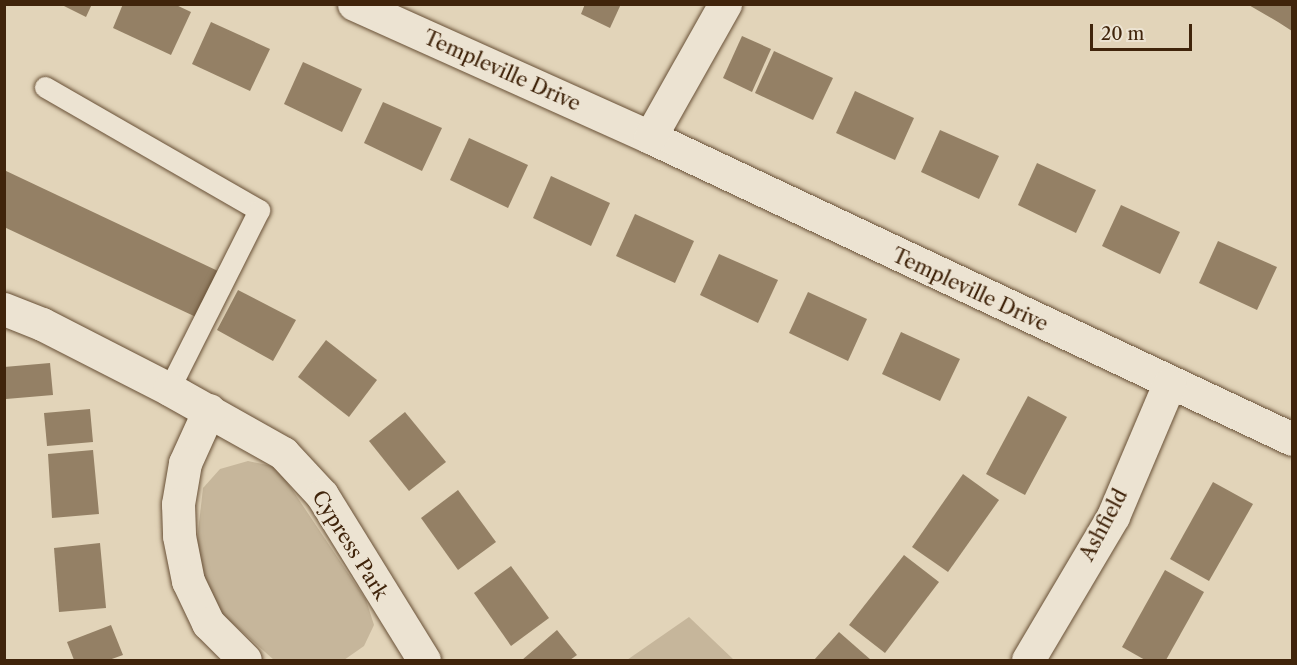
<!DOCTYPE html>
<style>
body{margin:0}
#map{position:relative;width:1297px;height:665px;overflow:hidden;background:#e2d4b9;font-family:"Libre Caslon Text",serif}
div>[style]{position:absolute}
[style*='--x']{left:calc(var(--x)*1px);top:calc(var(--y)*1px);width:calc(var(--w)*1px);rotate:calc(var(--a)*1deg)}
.green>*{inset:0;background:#c6b69b}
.building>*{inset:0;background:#948065}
.roads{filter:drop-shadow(0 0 2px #685036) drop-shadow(0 0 2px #685036)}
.service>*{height:21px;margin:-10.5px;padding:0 10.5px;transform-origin:10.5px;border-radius:10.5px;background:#ece3d2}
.minor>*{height:33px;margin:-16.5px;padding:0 16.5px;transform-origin:16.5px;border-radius:16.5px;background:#ece3d2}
span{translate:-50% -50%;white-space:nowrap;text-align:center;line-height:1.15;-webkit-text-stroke:4.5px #ece3d2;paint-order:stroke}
.street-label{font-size:20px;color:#40240b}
.frame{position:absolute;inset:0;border:6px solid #40240b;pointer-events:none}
.scale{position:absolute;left:1090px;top:24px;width:102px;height:27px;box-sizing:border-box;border:3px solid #40240b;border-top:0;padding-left:8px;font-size:18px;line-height:21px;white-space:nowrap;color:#40240b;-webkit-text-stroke:4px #ece3d2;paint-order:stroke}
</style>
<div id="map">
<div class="green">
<div style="clip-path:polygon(248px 461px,277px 467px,366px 600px,374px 625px,364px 646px,344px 660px,274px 660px,211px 604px,196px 550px,203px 488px,220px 469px)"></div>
<div style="clip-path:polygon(689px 617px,734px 660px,627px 660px)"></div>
</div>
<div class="building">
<div style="clip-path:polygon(60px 4px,92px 4px,86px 17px)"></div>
<div style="clip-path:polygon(123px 4px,174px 4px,191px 12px,171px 55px,113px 28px)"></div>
<div style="clip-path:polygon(585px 4px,621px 4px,610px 28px,581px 14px)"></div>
<div style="clip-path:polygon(1247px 4px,1292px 4px,1292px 31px,1278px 22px)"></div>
<div style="clip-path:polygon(211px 22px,270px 49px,250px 91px,192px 64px)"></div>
<div style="clip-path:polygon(742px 36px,771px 49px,752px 92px,723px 78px)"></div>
<div style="clip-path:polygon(774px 51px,833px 78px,813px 120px,755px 93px)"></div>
<div style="clip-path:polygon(303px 62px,362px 89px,342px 132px,284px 104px)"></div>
<div style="clip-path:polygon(855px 91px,914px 118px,895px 160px,836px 133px)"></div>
<div style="clip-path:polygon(383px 102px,442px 128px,422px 171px,364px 143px)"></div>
<div style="clip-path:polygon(940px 130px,999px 156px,979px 199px,921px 172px)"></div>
<div style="clip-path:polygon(469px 138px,528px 165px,508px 208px,450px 180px)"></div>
<div style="clip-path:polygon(1037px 163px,1096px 190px,1076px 233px,1018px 205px)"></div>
<div style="clip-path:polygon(4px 170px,218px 271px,196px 317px,4px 227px)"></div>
<div style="clip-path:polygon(551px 176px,610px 203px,591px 246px,533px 218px)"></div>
<div style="clip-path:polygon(1121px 205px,1180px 232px,1160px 274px,1102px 246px)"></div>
<div style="clip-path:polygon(635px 214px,694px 241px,675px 283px,616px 256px)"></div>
<div style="clip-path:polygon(1218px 241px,1277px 267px,1257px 310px,1199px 283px)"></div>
<div style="clip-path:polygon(719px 254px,778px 280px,758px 323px,700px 295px)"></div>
<div style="clip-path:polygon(238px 290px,296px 320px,273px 361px,217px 330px)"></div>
<div style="clip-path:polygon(808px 292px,867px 319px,848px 361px,789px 333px)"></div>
<div style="clip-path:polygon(901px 332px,960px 359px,940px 401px,882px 374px)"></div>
<div style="clip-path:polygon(326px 340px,377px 380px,349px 417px,298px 377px)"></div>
<div style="clip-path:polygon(50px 363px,53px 395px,6px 399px,4px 367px)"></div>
<div style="clip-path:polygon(1028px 396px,1067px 417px,1025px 495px,986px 474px)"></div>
<div style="clip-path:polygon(90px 409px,93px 442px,47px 446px,44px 413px)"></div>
<div style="clip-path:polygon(405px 412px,446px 462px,409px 491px,369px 441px)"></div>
<div style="clip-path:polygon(93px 450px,99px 514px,52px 518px,48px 454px)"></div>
<div style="clip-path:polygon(963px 474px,999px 500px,948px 572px,912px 547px)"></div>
<div style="clip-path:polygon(1213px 482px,1253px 504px,1209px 581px,1170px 559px)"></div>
<div style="clip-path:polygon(458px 490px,496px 542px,458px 570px,421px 518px)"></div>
<div style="clip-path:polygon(100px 543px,106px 608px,59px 612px,54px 548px)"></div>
<div style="clip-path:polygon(904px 555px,939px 582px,885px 653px,849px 625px)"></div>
<div style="clip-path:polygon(511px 566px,549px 618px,511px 646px,474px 593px)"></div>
<div style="clip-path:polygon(1165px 570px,1204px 592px,1166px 660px,1145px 660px,1122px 647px)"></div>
<div style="clip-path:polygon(111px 625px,123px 655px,109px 660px,74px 660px,67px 642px)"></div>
<div style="clip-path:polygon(557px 630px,577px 655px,570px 660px,522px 660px)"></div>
<div style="clip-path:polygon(839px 632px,871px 660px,814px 660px)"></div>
</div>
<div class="roads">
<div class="service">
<div style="--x:45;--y:87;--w:247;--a:29.9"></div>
<div style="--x:259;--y:210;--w:200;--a:116.7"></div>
</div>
<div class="minor">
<div style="--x:354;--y:4;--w:325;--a:24.2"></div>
<div style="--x:650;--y:137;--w:709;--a:25.19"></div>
<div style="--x:650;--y:137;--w:153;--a:-60.6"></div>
<div style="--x:4;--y:309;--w:41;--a:21.5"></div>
<div style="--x:42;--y:324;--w:143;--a:27.1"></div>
<div style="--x:169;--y:389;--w:131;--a:29.3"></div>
<div style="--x:283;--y:453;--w:57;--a:47.1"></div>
<div style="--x:322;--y:495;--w:194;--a:58.3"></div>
<div style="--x:209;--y:410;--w:58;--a:114.4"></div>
<div style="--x:185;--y:463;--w:42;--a:99.7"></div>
<div style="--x:178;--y:504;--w:32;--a:88"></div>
<div style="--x:179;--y:536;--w:46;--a:78.7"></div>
<div style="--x:188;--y:581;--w:47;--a:64.5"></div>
<div style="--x:208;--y:623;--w:52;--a:45"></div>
<div style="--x:1028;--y:660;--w:167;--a:-59.4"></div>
<div style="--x:1113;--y:516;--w:143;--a:-67"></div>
</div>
</div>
<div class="street-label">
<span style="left:502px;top:71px;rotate:24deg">Templeville Drive</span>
<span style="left:970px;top:290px;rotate:25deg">Templeville Drive</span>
<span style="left:1104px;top:525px;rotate:-62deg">Ashfield</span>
<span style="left:350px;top:545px;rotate:58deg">Cypress Park</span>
</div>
<div class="frame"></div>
<div class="scale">20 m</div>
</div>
